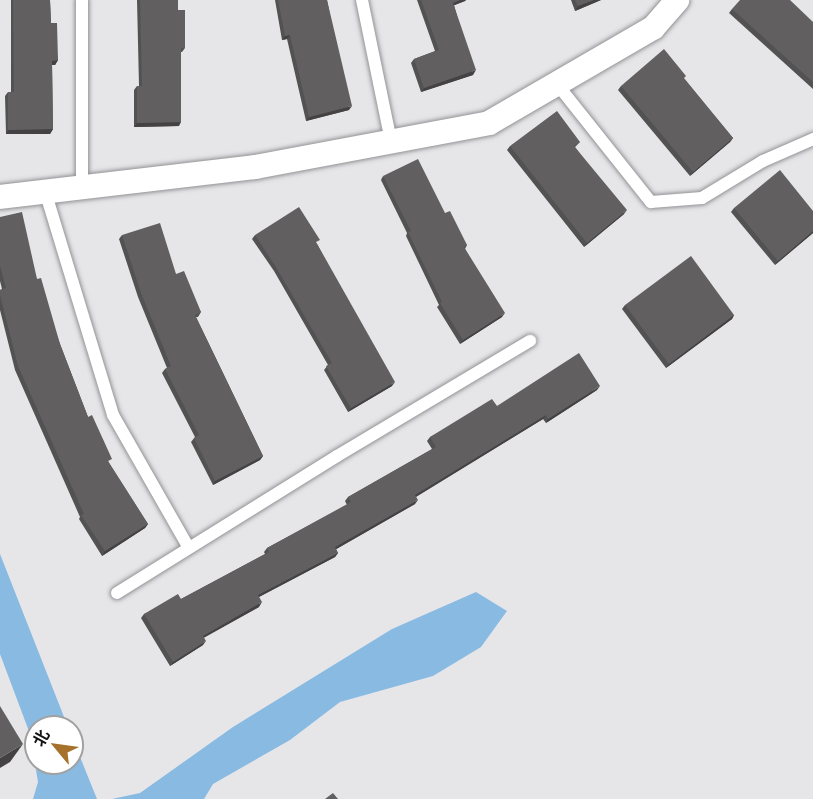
<!DOCTYPE html>
<meta charset="utf-8">
<style>
body{margin:0}
#map{position:relative;width:813px;height:799px;overflow:hidden;background:#e6e6e9;font-family:Literata,"Noto Sans SC",serif}
div>[style]{position:absolute}
[style*='--x']{left:calc(var(--x)*1px);top:calc(var(--y)*1px);width:calc(var(--w)*1px);rotate:calc(var(--a)*1deg)}
.water>*{inset:0;background:#89bae2}
.roads{filter:drop-shadow(0 0 2px #939396) drop-shadow(0 0 2px #939396)}
.service>*{height:12px;margin:-6px;padding:0 6px;transform-origin:6px;border-radius:6px;background:#fff}
.minor>*{height:24px;margin:-12px;padding:0 12px;transform-origin:12px;border-radius:12px;background:#fff}
.wall>*{inset:0;background:#535252}
.shaded-wall>*{inset:0;background:#444242}
.building>*{inset:0;background:#615f5f}
span{translate:-50% -50%;white-space:nowrap;text-align:center;line-height:1.15;-webkit-text-stroke:6px #fff;paint-order:stroke}
.north{position:absolute;left:24px;top:715px;width:60px;height:60px;box-sizing:border-box;background:#fff;border:2px solid #a1a1a1;border-radius:50%;rotate:299deg;font-size:16px;font-weight:700;line-height:24px;text-align:center;color:#131314}
.north::after{content:'';display:block;margin:auto;width:21px;height:27px;background:#a6712a;clip-path:polygon(50% 0,100% 100%,50% 72%,0 100%)}
</style>
<div id="map">
<div class="water">
<div style="clip-path:polygon(0 554px,68px 727px,36px 727px,36px 763px,72px 763px,72px 737px,97px 799px,33px 799px,38px 782px,30px 734px,0 654px)"></div>
<div style="clip-path:polygon(476px 592px,507px 611px,481px 647px,433px 676px,340px 702px,290px 740px,213px 784px,204px 799px,112px 799px,140px 793px,233px 727px,392px 629px)"></div>
</div>
<div class="roads">
<div class="service">
<div style="--x:82;--y:0;--w:187;--a:90"></div>
<div style="--x:362;--y:0;--w:144;--a:78.4"></div>
<div style="--x:557;--y:84;--w:151;--a:51.5"></div>
<div style="--x:651;--y:202;--w:51;--a:-4.5"></div>
<div style="--x:702;--y:198;--w:71;--a:-31.2"></div>
<div style="--x:763;--y:161;--w:55;--a:-23.7"></div>
<div style="--x:45;--y:191;--w:234;--a:73.1"></div>
<div style="--x:113;--y:415;--w:153;--a:60.3"></div>
<div style="--x:117;--y:593;--w:259;--a:-31.9"></div>
<div style="--x:337;--y:456;--w:225;--a:-30.8"></div>
</div>
<div class="minor">
<div style="--x:0;--y:197;--w:257;--a:-6.7"></div>
<div style="--x:255;--y:167;--w:238;--a:-10.6"></div>
<div style="--x:489;--y:123;--w:190;--a:-30.1"></div>
<div style="--x:653;--y:28;--w:37;--a:-49"></div>
</div>
</div>
<div class="wall">
<div style="clip-path:polygon(11px 0,50px 0,51px 23px,58px 60px,55px 65px,52px 65px,53px 129px,50px 134px,6px 134px,5px 96px,8px 92px,11px 92px)"></div>
<div style="clip-path:polygon(137px 0,178px 0,178px 10px,185px 48px,182px 52px,181px 52px,179px 126px,134px 127px,134px 90px,137px 86px,139px 86px)"></div>
<div style="clip-path:polygon(275px 0,327px 0,349px 110px,306px 121px,287px 39px,282px 40px)"></div>
<div style="clip-path:polygon(417px 0,466px 0,465px 1px,454px 5px,473px 75px,421px 92px,411px 63px,414px 59px,435px 51px)"></div>
<div style="clip-path:polygon(571px 0,601px 0,575px 11px)"></div>
<div style="clip-path:polygon(732px 9px,813px 22px,813px 89px,729px 13px)"></div>
<div style="clip-path:polygon(684px 79px,733px 138px,730px 142px,690px 176px,618px 90px,621px 86px)"></div>
<div style="clip-path:polygon(580px 142px,575px 147px,624px 214px,584px 247px,507px 150px,510px 146px)"></div>
<div style="clip-path:polygon(383px 176px,467px 245px,465px 249px,502px 317px,460px 344px,437px 307px,439px 305px,406px 236px,407px 233px,381px 180px)"></div>
<div style="clip-path:polygon(734px 208px,813px 211px,813px 233px,775px 265px,731px 212px)"></div>
<div style="clip-path:polygon(0 217px,37px 279px,60px 344px,88px 417px,109px 463px,148px 524px,145px 528px,102px 556px,79px 519px,80px 517px,15px 370px,0 310px,0 290px,2px 289px,0 281px)"></div>
<div style="clip-path:polygon(122px 235px,176px 274px,201px 312px,198px 317px,196px 317px,263px 456px,260px 460px,213px 485px,191px 442px,195px 437px,162px 373px,165px 369px,167px 368px,138px 297px,119px 239px)"></div>
<div style="clip-path:polygon(255px 235px,317px 244px,392px 386px,348px 412px,324px 370px,328px 365px,274px 271px,252px 239px)"></div>
<div style="clip-path:polygon(625px 305px,734px 315px,732px 319px,666px 368px,622px 309px)"></div>
<div style="clip-path:polygon(597px 390px,546px 423px,543px 419px,416px 497px,415px 504px,336px 549px,338px 553px,335px 557px,259px 597px,259px 607px,204px 637px,203px 645px,170px 666px,141px 618px,144px 614px,181px 599px,265px 554px,264px 552px,267px 548px,347px 505px,345px 501px,348px 497px,432px 449px,427px 441px,430px 437px,497px 406px)"></div>
</div>
<div class="shaded-wall">
<div style="clip-path:polygon(460px 0,466px 0,465px 1px,450px 7px,453px 3px)"></div>
<div style="clip-path:polygon(594px 0,601px 0,575px 11px,578px 6px)"></div>
<div style="clip-path:polygon(290px 35px,287px 39px,282px 40px,285px 36px)"></div>
<div style="clip-path:polygon(58px 60px,55px 65px,49px 65px,52px 61px)"></div>
<div style="clip-path:polygon(476px 70px,473px 75px,421px 92px,424px 88px)"></div>
<div style="clip-path:polygon(352px 106px,349px 110px,306px 121px,309px 117px)"></div>
<div style="clip-path:polygon(181px 122px,179px 126px,134px 127px,137px 123px)"></div>
<div style="clip-path:polygon(53px 129px,50px 134px,6px 134px,8px 130px)"></div>
<div style="clip-path:polygon(733px 138px,730px 142px,690px 176px,693px 172px)"></div>
<div style="clip-path:polygon(627px 210px,624px 214px,584px 247px,587px 243px)"></div>
<div style="clip-path:polygon(813px 231px,813px 233px,775px 265px,778px 261px)"></div>
<div style="clip-path:polygon(505px 313px,502px 317px,460px 344px,463px 340px)"></div>
<div style="clip-path:polygon(734px 315px,732px 319px,666px 368px,669px 364px)"></div>
<div style="clip-path:polygon(395px 382px,392px 386px,348px 412px,351px 408px)"></div>
<div style="clip-path:polygon(600px 386px,597px 390px,546px 423px,548px 419px)"></div>
<div style="clip-path:polygon(546px 415px,543px 419px,412px 499px,415px 495px)"></div>
<div style="clip-path:polygon(263px 456px,260px 460px,213px 485px,215px 481px)"></div>
<div style="clip-path:polygon(418px 500px,415px 504px,333px 551px,335px 547px)"></div>
<div style="clip-path:polygon(148px 524px,145px 528px,102px 556px,105px 551px)"></div>
<div style="clip-path:polygon(338px 553px,335px 557px,255px 599px,258px 595px)"></div>
<div style="clip-path:polygon(262px 602px,259px 607px,200px 640px,203px 636px)"></div>
<div style="clip-path:polygon(206px 641px,203px 645px,170px 666px,173px 662px)"></div>
<div style="clip-path:polygon(23px 744px,10px 762px,0 768px,0 758px)"></div>
</div>
<div class="building">
<div style="clip-path:polygon(13px 0,50px 0,51px 23px,57px 23px,58px 60px,52px 61px,53px 129px,8px 130px,8px 92px,14px 92px)"></div>
<div style="clip-path:polygon(140px 0,178px 0,178px 10px,185px 10px,185px 48px,181px 48px,181px 122px,137px 123px,137px 86px,142px 86px)"></div>
<div style="clip-path:polygon(278px 0,327px 0,352px 106px,309px 117px,290px 35px,285px 36px)"></div>
<div style="clip-path:polygon(421px 0,460px 0,453px 3px,476px 70px,424px 88px,414px 59px,439px 50px)"></div>
<div style="clip-path:polygon(575px 0,594px 0,578px 6px)"></div>
<div style="clip-path:polygon(740px 0,790px 0,813px 22px,813px 82px,732px 9px)"></div>
<div style="clip-path:polygon(664px 49px,686px 76px,684px 78px,733px 138px,693px 172px,621px 86px)"></div>
<div style="clip-path:polygon(557px 111px,580px 142px,574px 146px,627px 210px,587px 243px,510px 146px)"></div>
<div style="clip-path:polygon(418px 159px,445px 213px,450px 211px,467px 245px,464px 247px,505px 313px,463px 340px,440px 303px,442px 302px,408px 232px,411px 231px,383px 176px)"></div>
<div style="clip-path:polygon(780px 170px,813px 211px,813px 231px,778px 261px,734px 208px)"></div>
<div style="clip-path:polygon(299px 207px,320px 240px,316px 242px,395px 382px,351px 408px,326px 366px,332px 363px,276px 267px,255px 235px)"></div>
<div style="clip-path:polygon(22px 212px,37px 279px,41px 278px,60px 344px,88px 417px,92px 415px,112px 459px,108px 461px,148px 524px,105px 551px,81px 515px,84px 514px,18px 366px,0 295px,0 290px,6px 288px,0 266px,0 217px)"></div>
<div style="clip-path:polygon(160px 223px,176px 274px,184px 271px,201px 312px,195px 315px,263px 456px,215px 481px,194px 438px,199px 435px,165px 369px,171px 366px,141px 293px,122px 235px)"></div>
<div style="clip-path:polygon(691px 256px,734px 315px,669px 364px,625px 305px)"></div>
<div style="clip-path:polygon(579px 353px,600px 386px,548px 419px,546px 415px,415px 495px,418px 500px,335px 547px,338px 553px,258px 595px,262px 602px,203px 636px,206px 641px,173px 662px,144px 614px,178px 594px,181px 599px,269px 552px,267px 548px,351px 502px,348px 497px,436px 447px,430px 437px,492px 399px,497px 406px)"></div>
<div style="clip-path:polygon(0 706px,23px 744px,0 758px)"></div>
<div style="clip-path:polygon(333px 793px,338px 799px,325px 799px)"></div>
</div>
<div class="north">北</div>
</div>
